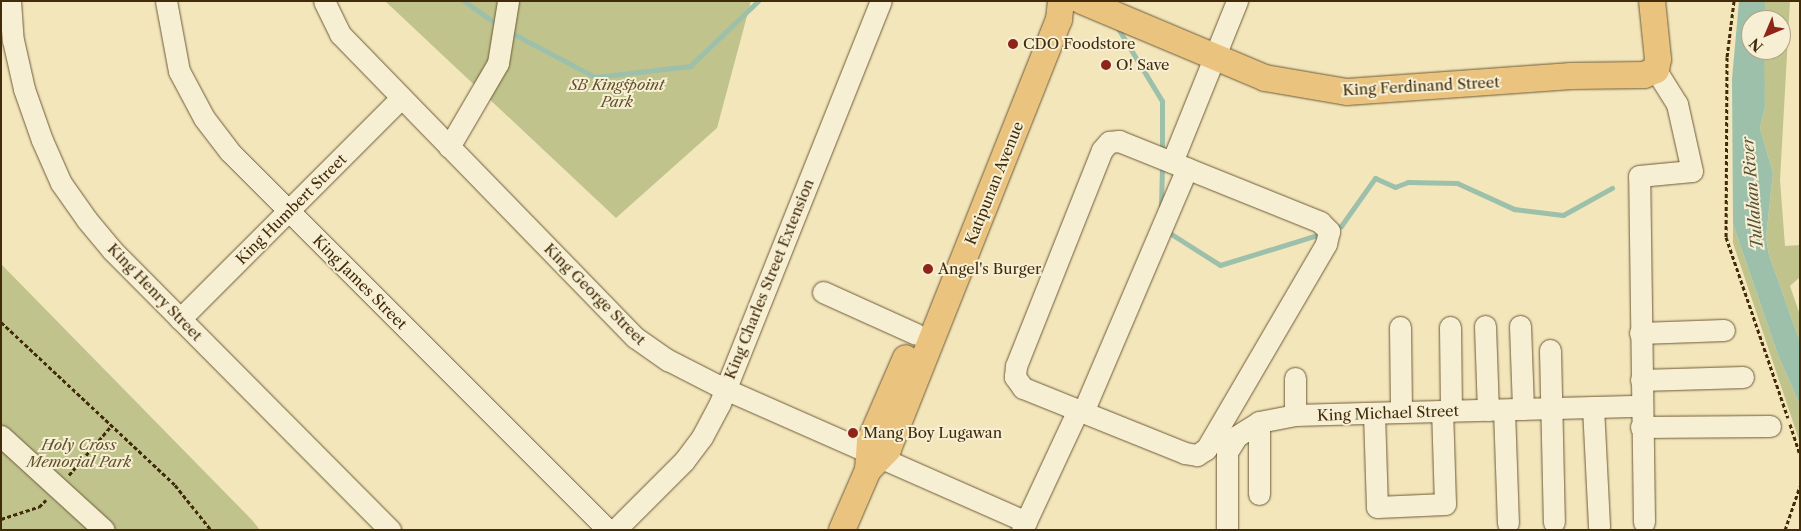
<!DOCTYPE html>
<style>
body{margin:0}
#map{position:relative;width:1801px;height:531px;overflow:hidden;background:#f3e6bb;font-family:"Libre Caslon Text",serif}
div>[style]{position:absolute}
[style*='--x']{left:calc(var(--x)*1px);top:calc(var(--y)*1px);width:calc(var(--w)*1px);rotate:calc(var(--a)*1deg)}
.green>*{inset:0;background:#c0c38c}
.water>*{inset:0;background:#9dc0ab}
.stream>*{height:5px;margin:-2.5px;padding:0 2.5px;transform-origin:2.5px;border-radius:2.5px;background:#9dc0ab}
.path>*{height:3px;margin-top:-1.5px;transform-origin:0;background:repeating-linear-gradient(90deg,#412b0b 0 4px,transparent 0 6.5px)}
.roads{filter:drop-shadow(0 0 1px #6e5a37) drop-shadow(0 0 1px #6e5a37)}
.minor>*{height:21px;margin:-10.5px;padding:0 10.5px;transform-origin:10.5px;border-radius:10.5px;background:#f7efd3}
.major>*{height:26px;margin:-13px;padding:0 13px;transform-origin:13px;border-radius:13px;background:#eac37e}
.dots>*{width:14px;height:14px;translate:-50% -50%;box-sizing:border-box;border:2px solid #f7efd3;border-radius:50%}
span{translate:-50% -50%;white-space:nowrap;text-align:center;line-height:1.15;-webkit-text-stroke:4px #f7efd3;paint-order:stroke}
.poi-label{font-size:15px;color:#412b0b}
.left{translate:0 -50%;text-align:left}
.park-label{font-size:15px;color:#61512b;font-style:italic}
.street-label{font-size:15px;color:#412b0b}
.water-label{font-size:16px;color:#585033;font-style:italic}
.frame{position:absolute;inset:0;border:2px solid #412b0b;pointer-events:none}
.north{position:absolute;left:1741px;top:10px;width:50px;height:50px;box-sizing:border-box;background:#f7efd3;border:1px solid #aea183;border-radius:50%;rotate:225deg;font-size:14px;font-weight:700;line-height:20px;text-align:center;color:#412b0b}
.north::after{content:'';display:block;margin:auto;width:18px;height:22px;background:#8f2418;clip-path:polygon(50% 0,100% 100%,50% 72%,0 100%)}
</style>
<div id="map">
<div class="green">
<div style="clip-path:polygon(385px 1px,751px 1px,717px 128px,616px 218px)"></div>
<div style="clip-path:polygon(1765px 1px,1790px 1px,1780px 180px,1785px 246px,1800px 245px,1800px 277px,1790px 286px,1800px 315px,1800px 342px,1769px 255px,1766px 238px,1773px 173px,1760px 128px,1765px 107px,1763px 65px,1764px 50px,1781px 50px,1781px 20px,1765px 20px)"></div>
<div style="clip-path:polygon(1733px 224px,1778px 355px,1800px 405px,1800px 443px,1733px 243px)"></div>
<div style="clip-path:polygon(1px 264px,252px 520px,260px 530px,1px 530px)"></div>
</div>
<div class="water">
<div style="clip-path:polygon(1739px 1px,1765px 1px,1765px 20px,1751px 20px,1751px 50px,1764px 50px,1765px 107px,1760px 128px,1773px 173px,1766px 238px,1769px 255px,1800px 342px,1800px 405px,1778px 355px,1733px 224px,1732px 79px)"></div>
</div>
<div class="stream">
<div style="--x:464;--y:1;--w:42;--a:35.2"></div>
<div style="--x:1116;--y:25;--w:89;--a:58.8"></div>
<div style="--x:1162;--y:101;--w:53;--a:90"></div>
<div style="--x:508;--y:31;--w:98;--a:27.9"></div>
<div style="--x:595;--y:77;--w:96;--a:-6.6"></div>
<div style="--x:690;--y:66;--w:94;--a:-43.7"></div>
<div style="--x:1161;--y:206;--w:41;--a:-88.6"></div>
<div style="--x:1334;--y:229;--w:8;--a:-23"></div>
<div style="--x:1341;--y:226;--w:59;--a:-54.7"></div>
<div style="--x:1375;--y:178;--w:22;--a:24"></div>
<div style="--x:1395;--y:187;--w:14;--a:-21"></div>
<div style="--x:1408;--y:182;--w:49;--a:1.2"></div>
<div style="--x:1457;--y:183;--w:63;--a:24.5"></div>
<div style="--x:1514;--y:209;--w:49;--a:7"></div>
<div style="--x:1563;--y:215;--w:56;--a:-28.9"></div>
<div style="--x:1165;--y:230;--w:65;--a:32.5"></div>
<div style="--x:1220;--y:265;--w:109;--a:-17.1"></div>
</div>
<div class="path">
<div style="--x:1734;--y:1;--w:56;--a:97.1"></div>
<div style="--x:1727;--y:57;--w:180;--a:90.3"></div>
<div style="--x:1726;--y:237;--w:191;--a:71.1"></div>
<div style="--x:1;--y:322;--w:238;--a:43.1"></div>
<div style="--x:175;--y:485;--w:58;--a:51.3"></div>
<div style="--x:1790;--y:424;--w:32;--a:72"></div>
<div style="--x:69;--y:475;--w:66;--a:-49.3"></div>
<div style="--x:1;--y:519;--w:40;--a:-18"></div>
<div style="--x:39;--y:507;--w:10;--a:-45"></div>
<div style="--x:1785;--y:530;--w:46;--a:-71.2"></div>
</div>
<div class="roads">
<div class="minor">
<div style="--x:10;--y:1;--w:39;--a:86"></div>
<div style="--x:13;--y:40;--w:50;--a:77.3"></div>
<div style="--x:24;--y:89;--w:54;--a:70.6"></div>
<div style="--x:42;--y:140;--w:47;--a:66.2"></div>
<div style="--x:61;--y:183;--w:45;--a:54.9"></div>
<div style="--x:87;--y:220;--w:39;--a:50"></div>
<div style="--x:112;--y:250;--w:395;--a:45.2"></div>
<div style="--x:166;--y:1;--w:71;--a:79.5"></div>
<div style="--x:179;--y:71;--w:53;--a:62"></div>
<div style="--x:204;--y:118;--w:43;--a:52.6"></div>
<div style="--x:230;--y:152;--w:535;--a:45"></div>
<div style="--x:324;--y:1;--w:37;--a:64"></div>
<div style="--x:340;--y:34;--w:424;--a:45.8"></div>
<div style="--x:636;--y:338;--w:39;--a:35"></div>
<div style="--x:668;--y:360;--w:64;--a:27"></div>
<div style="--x:725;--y:389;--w:329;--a:23.8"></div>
<div style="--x:1119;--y:141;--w:217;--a:21.9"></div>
<div style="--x:1320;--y:222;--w:13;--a:45"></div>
<div style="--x:1329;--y:231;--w:13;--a:103"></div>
<div style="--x:1326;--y:244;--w:238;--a:120.3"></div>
<div style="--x:1206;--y:449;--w:11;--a:146"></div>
<div style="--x:1197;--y:455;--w:12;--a:-171"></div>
<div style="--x:1185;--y:453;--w:175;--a:-158.1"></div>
<div style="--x:1023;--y:388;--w:14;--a:-126"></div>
<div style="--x:1015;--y:377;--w:11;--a:-85"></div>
<div style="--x:1016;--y:366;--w:232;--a:-68.3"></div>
<div style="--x:1102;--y:150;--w:11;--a:-49"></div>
<div style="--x:1109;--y:142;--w:10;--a:-6"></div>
<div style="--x:449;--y:147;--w:97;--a:-59.7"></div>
<div style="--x:498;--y:63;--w:63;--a:-80.8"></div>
<div style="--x:1172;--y:162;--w:174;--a:-68"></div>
<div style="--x:823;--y:292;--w:102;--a:24.3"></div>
<div style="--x:180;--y:319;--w:313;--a:-45"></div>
<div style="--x:1485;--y:326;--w:84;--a:88"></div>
<div style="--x:1520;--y:326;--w:83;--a:87.9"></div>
<div style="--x:1400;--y:327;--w:85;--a:89.3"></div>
<div style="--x:1450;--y:327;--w:84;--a:89.3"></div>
<div style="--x:1640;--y:333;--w:84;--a:-2"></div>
<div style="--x:1550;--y:350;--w:172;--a:88.7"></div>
<div style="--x:1641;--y:380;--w:102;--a:-1.7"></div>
<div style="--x:1593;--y:407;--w:120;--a:87.1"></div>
<div style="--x:1504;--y:410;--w:113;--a:88"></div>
<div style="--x:1083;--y:412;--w:265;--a:-66.9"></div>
<div style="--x:1374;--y:413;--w:94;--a:88.2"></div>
<div style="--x:1377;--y:507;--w:68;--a:-2.5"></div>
<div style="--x:1445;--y:504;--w:93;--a:-91.8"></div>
<div style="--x:1295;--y:415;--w:37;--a:-90"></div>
<div style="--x:1259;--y:422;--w:72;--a:90"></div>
<div style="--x:1641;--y:427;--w:129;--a:-0.4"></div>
<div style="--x:1;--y:436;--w:139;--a:42.4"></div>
<div style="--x:1644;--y:522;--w:346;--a:-90.8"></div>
<div style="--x:1639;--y:176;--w:53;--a:-5.4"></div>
<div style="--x:1692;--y:171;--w:69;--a:-102.6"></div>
<div style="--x:1677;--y:104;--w:40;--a:-122"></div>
<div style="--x:615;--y:530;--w:98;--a:-45"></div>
<div style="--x:684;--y:461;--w:30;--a:-53"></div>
<div style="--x:702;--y:437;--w:38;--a:-62"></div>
<div style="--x:720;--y:403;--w:433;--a:-68.2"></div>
<div style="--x:1022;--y:530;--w:132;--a:-65"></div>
<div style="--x:1227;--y:530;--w:78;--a:-90"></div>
<div style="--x:1227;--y:452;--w:19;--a:-58"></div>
<div style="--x:1237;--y:436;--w:26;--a:-32"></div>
<div style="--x:1259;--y:422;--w:37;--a:-11"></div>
<div style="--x:1295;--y:415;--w:70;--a:-1.6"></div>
<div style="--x:1365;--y:413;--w:276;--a:-1.5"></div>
</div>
<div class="major">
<div style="--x:1082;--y:1;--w:199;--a:22.8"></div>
<div style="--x:1265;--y:78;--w:83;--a:9.7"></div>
<div style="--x:1347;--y:92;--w:225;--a:-4.1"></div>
<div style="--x:1571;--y:76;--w:73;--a:-0.8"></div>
<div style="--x:1644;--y:75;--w:13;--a:-23"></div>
<div style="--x:1656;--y:70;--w:11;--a:-80"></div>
<div style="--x:1658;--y:59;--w:58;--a:-95.9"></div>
<div style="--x:868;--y:470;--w:29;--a:-86"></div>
<div style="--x:870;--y:441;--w:90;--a:-66.6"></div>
<div style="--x:842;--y:530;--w:65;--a:-66.6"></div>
<div style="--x:868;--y:470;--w:29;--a:-46"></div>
<div style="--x:888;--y:449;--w:462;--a:-68.3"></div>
<div style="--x:1059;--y:20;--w:19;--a:-84"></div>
</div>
</div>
<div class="dots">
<div style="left:1013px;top:44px;background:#8f2418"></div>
<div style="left:1106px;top:65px;background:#8f2418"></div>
<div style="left:928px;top:269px;background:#8f2418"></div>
<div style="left:853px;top:433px;background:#8f2418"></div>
</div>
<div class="poi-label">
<span class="left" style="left:1023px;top:44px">CDO Foodstore</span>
<span class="left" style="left:1116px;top:65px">O! Save</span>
<span class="left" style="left:938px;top:269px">Angel's Burger</span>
<span class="left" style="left:863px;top:433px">Mang Boy Lugawan</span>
</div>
<div class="park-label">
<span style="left:617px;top:93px">SB Kingspoint<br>Park</span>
<span style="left:79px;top:453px">Holy Cross<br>Memorial Park</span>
</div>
<div class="street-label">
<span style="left:1421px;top:86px;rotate:-3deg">King Ferdinand Street</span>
<span style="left:994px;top:183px;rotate:-68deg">Katipunan Avenue</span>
<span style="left:291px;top:209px;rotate:-45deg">King Humbert Street</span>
<span style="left:769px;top:279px;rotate:-68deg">King Charles Street Extension</span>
<span style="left:360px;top:282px;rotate:45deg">King James Street</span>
<span style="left:155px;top:292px;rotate:46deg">King Henry Street</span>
<span style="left:595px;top:294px;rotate:45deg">King George Street</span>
<span style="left:1388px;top:413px;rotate:-2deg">King Michael Street</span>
</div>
<div class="water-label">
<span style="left:1752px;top:193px;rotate:-95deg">Tullahan River</span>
</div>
<div class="frame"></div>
<div class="north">N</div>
</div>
